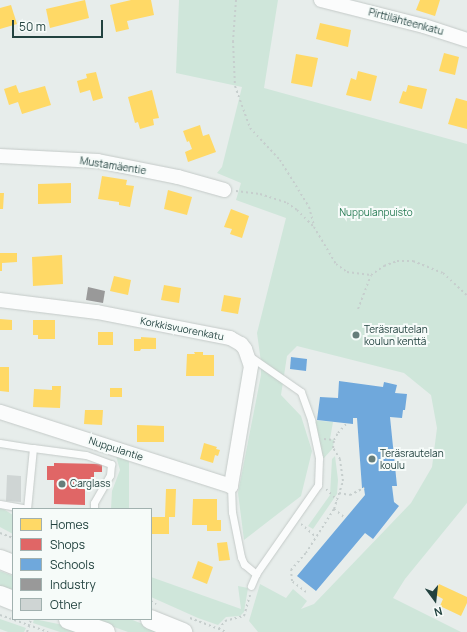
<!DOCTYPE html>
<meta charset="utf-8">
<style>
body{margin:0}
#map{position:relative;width:467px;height:632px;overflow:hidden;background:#e7edeb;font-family:Manrope,sans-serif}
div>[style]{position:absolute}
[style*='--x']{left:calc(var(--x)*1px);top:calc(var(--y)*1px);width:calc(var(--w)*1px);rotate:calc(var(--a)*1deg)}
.green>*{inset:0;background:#cfe6da}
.homes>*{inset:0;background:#ffd966}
.shops>*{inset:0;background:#e06666}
.schools>*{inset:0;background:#6fa8dc}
.industry>*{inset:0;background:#999}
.building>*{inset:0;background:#cfd5d4}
.path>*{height:2px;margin-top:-1px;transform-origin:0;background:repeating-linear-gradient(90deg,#c6cecd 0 2px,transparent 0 5px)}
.roads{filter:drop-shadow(0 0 1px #c4cac8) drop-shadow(0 0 1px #c4cac8)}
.lane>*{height:7px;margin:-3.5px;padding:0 3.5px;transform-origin:3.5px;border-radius:3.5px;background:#fbfcfc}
.street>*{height:14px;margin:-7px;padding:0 7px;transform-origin:7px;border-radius:7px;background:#fbfcfc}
.secondary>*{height:19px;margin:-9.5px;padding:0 9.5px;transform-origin:9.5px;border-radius:9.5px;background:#fbfcfc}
.dots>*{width:11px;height:11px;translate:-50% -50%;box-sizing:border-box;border:2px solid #f6fbf9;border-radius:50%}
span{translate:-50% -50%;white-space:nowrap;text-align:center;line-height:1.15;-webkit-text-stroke:4px #f6fbf9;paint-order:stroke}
.street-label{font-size:10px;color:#22423f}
.park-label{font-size:10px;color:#297d56}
.poi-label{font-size:10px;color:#22423f}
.left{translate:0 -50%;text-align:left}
.legend{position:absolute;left:12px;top:508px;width:140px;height:112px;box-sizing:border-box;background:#f6fbf9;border:1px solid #a1b1af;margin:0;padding:5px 7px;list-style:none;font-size:12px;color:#22423f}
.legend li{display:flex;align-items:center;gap:8px;height:20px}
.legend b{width:20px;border:1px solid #a1b1af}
.north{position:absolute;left:415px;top:580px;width:40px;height:40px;-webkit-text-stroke:3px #f6fbf9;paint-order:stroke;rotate:165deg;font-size:11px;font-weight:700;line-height:16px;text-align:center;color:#22423f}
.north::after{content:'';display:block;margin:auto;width:14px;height:18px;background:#22423f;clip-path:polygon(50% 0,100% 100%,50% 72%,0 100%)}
.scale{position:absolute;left:12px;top:20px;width:91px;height:18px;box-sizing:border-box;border:2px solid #22423f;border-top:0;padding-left:5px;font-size:12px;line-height:14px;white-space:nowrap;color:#22423f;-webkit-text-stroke:3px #f6fbf9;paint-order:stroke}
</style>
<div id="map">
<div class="green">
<div style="clip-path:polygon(179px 0,278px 0,264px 88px,467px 144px,467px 503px,405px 579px,393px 598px,461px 632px,258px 632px,249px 621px,260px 584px,286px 598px,293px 589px,307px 601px,301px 609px,314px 604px,411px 503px,432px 467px,437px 428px,431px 395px,404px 373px,297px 346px,287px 356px,281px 395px,301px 416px,312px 451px,301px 496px,244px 540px,238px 493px,261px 375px,261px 362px,257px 333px,286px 218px,236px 200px,241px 183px,217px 173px,222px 167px,242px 87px,176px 73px)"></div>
<div style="clip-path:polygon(311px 420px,333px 422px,330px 439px,334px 440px,333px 448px,324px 458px,319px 458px)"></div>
<div style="clip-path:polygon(116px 456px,129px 460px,129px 509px,111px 509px,112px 491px,120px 470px)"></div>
<div style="clip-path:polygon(335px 456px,338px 480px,337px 494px,313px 529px,308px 526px,330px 495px,332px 459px)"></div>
<div style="clip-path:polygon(0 507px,13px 515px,13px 534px,0 527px)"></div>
<div style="clip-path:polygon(0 571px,13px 576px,13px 591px,0 586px)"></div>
<div style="clip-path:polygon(151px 577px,241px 609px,238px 586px,248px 588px,244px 612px,240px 616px,226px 617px,218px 625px,198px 618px,151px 597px)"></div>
<div style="clip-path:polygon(0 619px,26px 628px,24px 632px,8px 632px,0 629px)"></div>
<div style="clip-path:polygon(34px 619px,63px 625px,83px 632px,60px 632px,33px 623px)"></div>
<div style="clip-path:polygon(92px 619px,130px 619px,163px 632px,128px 632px)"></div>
</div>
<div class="homes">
<div style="clip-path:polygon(85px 0,89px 18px,50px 28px,46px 9px)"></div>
<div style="clip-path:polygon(131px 0,151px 0,154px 15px,127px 21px,129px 29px,116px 32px,110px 5px)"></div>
<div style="clip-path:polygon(420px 0,440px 0,435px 16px,416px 10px)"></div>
<div style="clip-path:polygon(11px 5px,17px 24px,0 29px,0 8px)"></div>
<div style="clip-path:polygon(320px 23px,351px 30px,348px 47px,316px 39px)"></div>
<div style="clip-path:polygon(444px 53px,459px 57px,455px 75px,439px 71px)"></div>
<div style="clip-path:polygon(296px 54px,318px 58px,312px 87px,291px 83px)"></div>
<div style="clip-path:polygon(358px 71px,377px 76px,371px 101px,346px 95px,351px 78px,356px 80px)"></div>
<div style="clip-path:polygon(96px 72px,103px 98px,93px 101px,90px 90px,80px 93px,77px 81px,87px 78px,86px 74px)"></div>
<div style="clip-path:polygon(16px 85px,19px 93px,45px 86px,51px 105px,22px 114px,18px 102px,9px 105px,4px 89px)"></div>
<div style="clip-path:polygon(408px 85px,427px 89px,422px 109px,399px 103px,403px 91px,406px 92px)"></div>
<div style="clip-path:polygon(152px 90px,159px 118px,153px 119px,154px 125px,140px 129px,138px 122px,135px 123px,128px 97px)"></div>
<div style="clip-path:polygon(456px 98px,467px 101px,467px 129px,448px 124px)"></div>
<div style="clip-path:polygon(200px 125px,203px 136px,209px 134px,216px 152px,188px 162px,185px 152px,192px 149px,189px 141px,187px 142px,183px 131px)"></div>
<div style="clip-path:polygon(102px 176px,127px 180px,126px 185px,134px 186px,130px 207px,119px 205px,119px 202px,98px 199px)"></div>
<div style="clip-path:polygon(71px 183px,71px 203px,38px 204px,38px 184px)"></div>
<div style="clip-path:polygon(168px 190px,192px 197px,187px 215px,164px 209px)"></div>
<div style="clip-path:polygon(0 193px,4px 193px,3px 209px,0 209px)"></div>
<div style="clip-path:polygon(231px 209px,249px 216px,242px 238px,230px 234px,232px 229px,224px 227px)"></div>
<div style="clip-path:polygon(0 253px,17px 253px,17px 262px,2px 263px,2px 271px,0 271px)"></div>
<div style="clip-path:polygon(62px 255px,63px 284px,33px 286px,32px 257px)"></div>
<div style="clip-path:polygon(114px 276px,131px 280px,128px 295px,110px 291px)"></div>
<div style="clip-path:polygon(164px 285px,181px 288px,179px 303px,161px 300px)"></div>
<div style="clip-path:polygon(224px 295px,241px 298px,238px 314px,221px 311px)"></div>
<div style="clip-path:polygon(0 319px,12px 320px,12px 330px,0 330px)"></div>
<div style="clip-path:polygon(33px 320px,55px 320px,55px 339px,38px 339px,38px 335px,33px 335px)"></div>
<div style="clip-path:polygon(98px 332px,113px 332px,113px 345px,98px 345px)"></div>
<div style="clip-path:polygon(141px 337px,156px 338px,156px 349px,141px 349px,140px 351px,134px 351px,134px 339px,141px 339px)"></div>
<div style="clip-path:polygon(194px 352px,203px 352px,203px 355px,214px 355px,214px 376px,186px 376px,187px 354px,195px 354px)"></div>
<div style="clip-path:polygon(0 367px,9px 367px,9px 392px,0 391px)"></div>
<div style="clip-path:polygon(52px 386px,61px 386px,60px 408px,33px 407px,34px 389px,52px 390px)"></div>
<div style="clip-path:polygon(110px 388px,122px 388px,122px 397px,110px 397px)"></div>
<div style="clip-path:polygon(85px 410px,103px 410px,102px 425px,84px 424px)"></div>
<div style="clip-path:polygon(137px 425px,164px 426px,164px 442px,137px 442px)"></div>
<div style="clip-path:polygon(204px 443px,217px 447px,216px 449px,220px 450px,218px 456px,215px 455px,213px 463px,200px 459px)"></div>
<div style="clip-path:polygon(166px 489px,176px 489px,175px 517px,169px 517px,169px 534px,151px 534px,151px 517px,165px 517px)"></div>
<div style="clip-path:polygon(193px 499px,217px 499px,217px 520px,221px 520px,221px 531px,207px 531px,207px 525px,192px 525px)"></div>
<div style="clip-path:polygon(227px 542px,230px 560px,219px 561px,217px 543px)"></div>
<div style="clip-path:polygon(198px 561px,213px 567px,207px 584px,192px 578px)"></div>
<div style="clip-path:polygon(439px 584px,467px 597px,467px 603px,461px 616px,440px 606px,443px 599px,434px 594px)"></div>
</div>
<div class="shops">
<div style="clip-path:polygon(54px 463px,102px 464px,102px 472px,94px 472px,94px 487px,85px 486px,85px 505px,54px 504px,54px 480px,47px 480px,47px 466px,54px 466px)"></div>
</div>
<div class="schools">
<div style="clip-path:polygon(291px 357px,307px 359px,306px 371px,290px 369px)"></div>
<div style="clip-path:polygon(339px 381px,383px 387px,384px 382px,397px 385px,395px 393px,407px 394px,405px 410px,403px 410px,402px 418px,390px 417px,397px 486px,392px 486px,394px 502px,399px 506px,373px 539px,365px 533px,316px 591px,297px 576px,365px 495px,364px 488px,362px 488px,357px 418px,353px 418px,353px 424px,317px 420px,320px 397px,338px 398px)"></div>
</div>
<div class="industry">
<div style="clip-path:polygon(88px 287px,105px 291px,103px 303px,86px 300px)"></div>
</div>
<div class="building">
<div style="clip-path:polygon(7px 475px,21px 476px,21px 502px,6px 501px)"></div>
</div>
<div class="path">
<div style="--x:236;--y:0;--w:41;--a:94.2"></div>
<div style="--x:233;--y:41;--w:45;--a:87.5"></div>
<div style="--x:235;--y:86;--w:45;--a:70.3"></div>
<div style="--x:250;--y:128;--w:44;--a:46.8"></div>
<div style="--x:280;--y:160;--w:55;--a:58.3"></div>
<div style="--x:309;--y:207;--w:20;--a:75"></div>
<div style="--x:236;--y:191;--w:24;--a:7"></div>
<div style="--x:260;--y:194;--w:28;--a:18"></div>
<div style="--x:287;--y:203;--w:12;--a:35"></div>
<div style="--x:297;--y:210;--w:24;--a:45"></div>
<div style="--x:314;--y:227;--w:43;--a:59.3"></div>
<div style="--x:336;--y:264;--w:14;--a:36"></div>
<div style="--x:347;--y:272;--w:24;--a:7"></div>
<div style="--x:371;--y:275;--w:16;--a:-35"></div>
<div style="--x:384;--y:266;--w:14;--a:-21"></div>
<div style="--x:397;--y:261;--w:16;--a:0"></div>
<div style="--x:413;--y:261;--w:32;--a:22"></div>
<div style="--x:443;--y:273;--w:33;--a:43"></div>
<div style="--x:358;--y:309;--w:36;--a:-69"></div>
<div style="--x:324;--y:439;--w:10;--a:6"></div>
<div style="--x:326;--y:489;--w:16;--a:45"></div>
<div style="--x:339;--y:493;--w:11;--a:10"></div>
<div style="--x:350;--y:495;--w:16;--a:-27"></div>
<div style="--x:334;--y:509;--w:14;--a:39"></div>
<div style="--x:301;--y:524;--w:18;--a:41"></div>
<div style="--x:0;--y:533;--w:14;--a:21"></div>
<div style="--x:306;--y:592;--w:18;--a:-142"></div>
<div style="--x:292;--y:581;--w:11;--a:-95"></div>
<div style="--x:291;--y:570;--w:23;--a:-49"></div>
<div style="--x:306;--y:553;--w:52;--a:-57.5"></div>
<div style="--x:334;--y:509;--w:29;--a:-72"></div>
<div style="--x:343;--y:481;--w:22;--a:-98"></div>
<div style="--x:340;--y:459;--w:13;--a:-122"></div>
<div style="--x:333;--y:448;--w:8;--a:-83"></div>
<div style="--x:334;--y:440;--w:8;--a:-60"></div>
<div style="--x:338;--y:433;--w:13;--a:-48"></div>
<div style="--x:151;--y:601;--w:6;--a:31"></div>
<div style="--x:0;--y:615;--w:51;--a:19.5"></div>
<div style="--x:190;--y:618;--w:39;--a:21"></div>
<div style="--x:219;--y:629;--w:10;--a:-53"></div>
<div style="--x:225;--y:621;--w:20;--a:-15"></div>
<div style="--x:244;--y:616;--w:22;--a:-74"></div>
<div style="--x:27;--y:632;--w:13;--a:-72"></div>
</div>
<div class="roads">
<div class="lane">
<div style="--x:251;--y:357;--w:61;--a:35"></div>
<div style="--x:301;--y:392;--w:30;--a:70"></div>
<div style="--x:311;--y:420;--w:39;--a:78"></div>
<div style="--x:319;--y:458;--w:27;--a:92"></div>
<div style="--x:318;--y:485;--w:108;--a:124.9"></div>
<div style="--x:0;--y:443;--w:33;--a:9"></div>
<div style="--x:33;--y:448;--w:61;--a:95.6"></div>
<div style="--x:33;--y:448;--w:53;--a:7.5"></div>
<div style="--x:86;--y:455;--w:27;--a:20"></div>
<div style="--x:111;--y:464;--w:11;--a:95"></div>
<div style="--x:110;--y:475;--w:32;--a:120"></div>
<div style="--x:94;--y:503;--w:6;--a:90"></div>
<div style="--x:231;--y:486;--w:26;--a:88"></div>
<div style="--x:232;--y:512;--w:46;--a:78.7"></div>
<div style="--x:241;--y:557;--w:8;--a:67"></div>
<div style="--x:244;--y:564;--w:16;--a:40"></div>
<div style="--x:256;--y:574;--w:13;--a:113"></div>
<div style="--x:0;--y:504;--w:27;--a:10"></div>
</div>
<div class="street">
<div style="--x:321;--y:0;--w:106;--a:14.2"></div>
<div style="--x:424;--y:26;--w:45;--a:18"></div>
<div style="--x:0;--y:156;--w:98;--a:2.9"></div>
<div style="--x:98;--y:161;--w:82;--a:11.3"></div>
<div style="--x:178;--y:177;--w:48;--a:15.8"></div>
<div style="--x:0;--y:300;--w:98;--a:7.1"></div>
<div style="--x:97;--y:312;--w:136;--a:11.1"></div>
<div style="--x:230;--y:338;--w:13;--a:29"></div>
<div style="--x:241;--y:344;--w:6;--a:51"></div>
<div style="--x:245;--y:349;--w:18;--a:71"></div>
<div style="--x:251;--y:366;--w:122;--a:99.5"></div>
<div style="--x:231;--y:486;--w:243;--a:-162.2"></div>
</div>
<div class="secondary">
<div style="--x:0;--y:559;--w:14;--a:21"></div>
<div style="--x:0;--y:595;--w:14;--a:21"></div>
<div style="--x:68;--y:619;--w:39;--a:19"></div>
<div style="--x:150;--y:619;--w:35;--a:22"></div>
</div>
</div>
<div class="dots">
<div style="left:356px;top:335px;background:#677e7b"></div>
<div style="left:372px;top:459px;background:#677e7b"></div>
<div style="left:62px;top:484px;background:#677e7b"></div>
</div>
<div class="street-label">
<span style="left:406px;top:22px;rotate:15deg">Pirttilähteenkatu</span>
<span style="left:113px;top:166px;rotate:9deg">Mustamäentie</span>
<span style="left:182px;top:329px;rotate:11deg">Korkkisvuorenkatu</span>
<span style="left:116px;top:449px;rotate:18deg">Nuppulantie</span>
</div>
<div class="park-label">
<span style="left:376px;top:213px">Nuppulanpuisto</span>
</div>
<div class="poi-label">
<span class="left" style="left:364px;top:335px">Teräsrautelan<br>koulun kenttä</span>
<span class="left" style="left:380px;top:459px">Teräsrautelan<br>koulu</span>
<span class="left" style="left:70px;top:484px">Carglass</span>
</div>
<ul class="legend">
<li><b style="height:11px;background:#ffd966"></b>Homes</li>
<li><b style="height:11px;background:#e06666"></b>Shops</li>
<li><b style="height:11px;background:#6fa8dc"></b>Schools</li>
<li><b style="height:11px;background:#999"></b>Industry</li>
<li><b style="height:11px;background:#cfd5d4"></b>Other</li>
</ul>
<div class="north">N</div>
<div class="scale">50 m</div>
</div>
